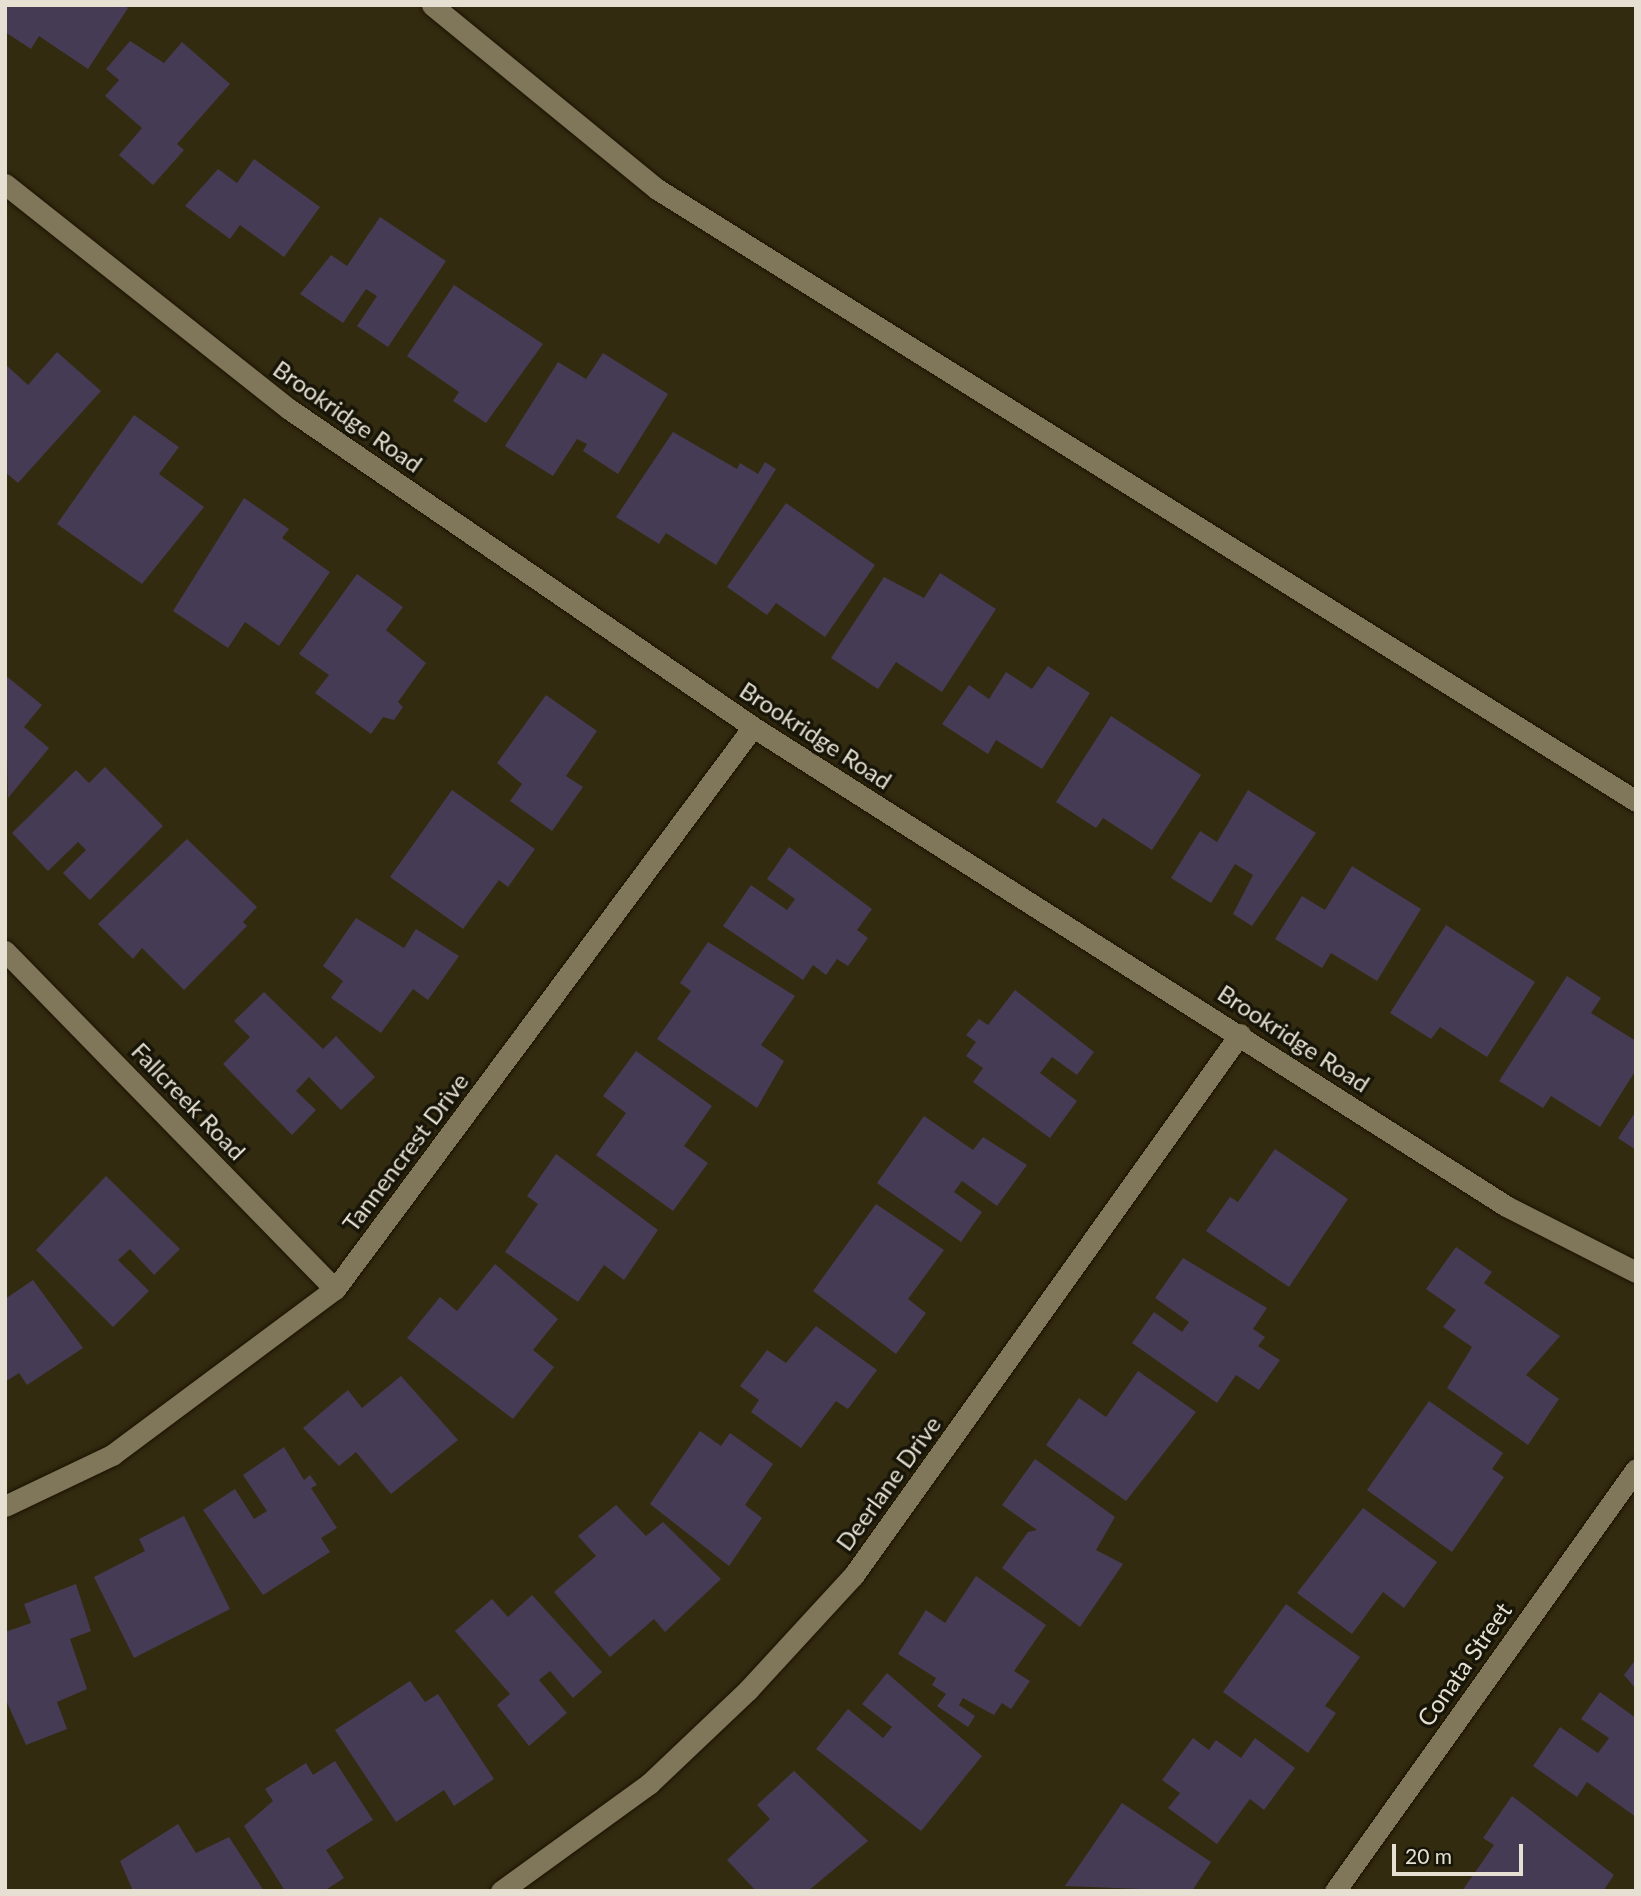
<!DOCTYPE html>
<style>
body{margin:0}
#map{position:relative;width:1641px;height:1896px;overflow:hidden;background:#332b10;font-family:Lato,sans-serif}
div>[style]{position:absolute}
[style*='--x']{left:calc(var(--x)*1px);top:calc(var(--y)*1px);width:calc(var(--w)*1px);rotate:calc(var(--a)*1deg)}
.building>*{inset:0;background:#453b54}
.roads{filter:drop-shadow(0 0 2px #1b1300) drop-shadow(0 0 2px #1b1300)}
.lane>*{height:21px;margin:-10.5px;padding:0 10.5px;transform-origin:10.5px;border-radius:10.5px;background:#80775a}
.street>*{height:21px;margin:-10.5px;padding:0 10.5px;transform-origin:10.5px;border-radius:10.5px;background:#80775a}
span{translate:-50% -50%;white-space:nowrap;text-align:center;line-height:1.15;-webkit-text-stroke:7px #171408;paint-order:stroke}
.street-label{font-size:24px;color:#e5e0d1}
.frame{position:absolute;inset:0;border:7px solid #e5e0d1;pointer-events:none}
.scale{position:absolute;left:1392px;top:1844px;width:131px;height:32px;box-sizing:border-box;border:4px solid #e5e0d1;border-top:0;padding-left:9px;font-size:21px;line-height:24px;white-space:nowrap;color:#e5e0d1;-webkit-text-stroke:5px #171408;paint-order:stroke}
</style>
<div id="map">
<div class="building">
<div style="clip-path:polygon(5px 5px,124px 5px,128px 8px,88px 69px,39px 36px,31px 49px,5px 32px)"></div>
<div style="clip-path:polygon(130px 41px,164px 63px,182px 42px,230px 84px,177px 144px,184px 150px,153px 185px,119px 155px,142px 128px,105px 96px,119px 80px,106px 69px)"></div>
<div style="clip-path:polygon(254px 159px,320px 207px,284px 257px,240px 225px,230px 239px,185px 206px,218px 169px,237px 183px)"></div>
<div style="clip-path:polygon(380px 217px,446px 261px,388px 347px,357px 326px,377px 296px,366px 289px,343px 323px,300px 294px,331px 255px,347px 266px)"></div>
<div style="clip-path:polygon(454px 285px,543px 344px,486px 423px,453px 401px,459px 392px,407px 356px)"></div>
<div style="clip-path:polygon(57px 352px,101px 391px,18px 483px,5px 472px,5px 364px,28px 385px)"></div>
<div style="clip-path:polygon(603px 353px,668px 394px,618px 474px,583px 451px,587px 444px,577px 439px,553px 476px,505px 446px,558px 362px,586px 379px)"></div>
<div style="clip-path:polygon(134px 415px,179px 447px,159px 474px,204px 507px,142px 584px,57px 524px)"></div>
<div style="clip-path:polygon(673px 432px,737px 469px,740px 463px,758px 474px,765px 462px,776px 469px,716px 565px,666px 533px,659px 544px,616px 517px)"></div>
<div style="clip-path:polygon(244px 498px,289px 529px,282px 538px,330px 572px,279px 646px,245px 622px,228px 648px,173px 611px)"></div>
<div style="clip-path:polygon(786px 503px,875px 565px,825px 637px,776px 603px,767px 615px,727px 587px)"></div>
<div style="clip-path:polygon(940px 573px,996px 609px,942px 692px,896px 662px,878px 689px,831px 658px,884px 577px,924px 598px)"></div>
<div style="clip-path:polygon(357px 574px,403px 607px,386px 630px,426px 663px,398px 702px,403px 707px,394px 720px,383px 717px,371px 734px,315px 693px,329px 675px,299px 654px)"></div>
<div style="clip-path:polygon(1048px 666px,1090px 693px,1042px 769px,996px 740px,988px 754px,942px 724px,969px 685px,989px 699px,1006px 672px,1032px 689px)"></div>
<div style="clip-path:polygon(5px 675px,42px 705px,24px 727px,49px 748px,8px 798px)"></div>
<div style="clip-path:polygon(546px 695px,597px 731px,566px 776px,583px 787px,552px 831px,510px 801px,522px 784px,497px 763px)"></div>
<div style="clip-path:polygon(1111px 716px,1201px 775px,1152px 850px,1103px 818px,1096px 828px,1056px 802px)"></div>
<div style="clip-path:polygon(105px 767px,163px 826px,90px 900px,63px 873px,86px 850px,78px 842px,48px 871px,12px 833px,76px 770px,89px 783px)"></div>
<div style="clip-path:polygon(452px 790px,535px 849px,508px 887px,499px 880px,463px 929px,390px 877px)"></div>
<div style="clip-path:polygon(1248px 790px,1316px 833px,1252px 926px,1233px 914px,1253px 875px,1235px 864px,1211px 903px,1171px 878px,1200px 831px,1217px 842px)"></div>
<div style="clip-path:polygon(187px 839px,257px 907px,243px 922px,247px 926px,184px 990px,142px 948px,133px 959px,98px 924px)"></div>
<div style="clip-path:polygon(789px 847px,872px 909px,857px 930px,868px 938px,848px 966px,837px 959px,826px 975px,813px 965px,803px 980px,723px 926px,751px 885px,787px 910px,795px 899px,767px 879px)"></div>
<div style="clip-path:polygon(1352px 866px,1421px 909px,1377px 981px,1331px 953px,1322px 968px,1275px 939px,1302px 896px,1325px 910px)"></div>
<div style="clip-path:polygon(356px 918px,404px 948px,416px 929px,459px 956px,428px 1000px,413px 989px,381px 1033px,331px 998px,343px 981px,323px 966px)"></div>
<div style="clip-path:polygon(1446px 925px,1535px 982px,1487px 1057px,1440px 1027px,1431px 1039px,1390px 1013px)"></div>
<div style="clip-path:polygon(708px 942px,795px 996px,761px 1045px,784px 1061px,757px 1108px,657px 1039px,691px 991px,680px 983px)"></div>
<div style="clip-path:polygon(1567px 976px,1601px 998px,1591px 1013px,1636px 1041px,1636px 1070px,1600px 1127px,1551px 1096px,1543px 1108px,1499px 1081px)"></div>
<div style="clip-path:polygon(1015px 990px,1094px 1052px,1077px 1075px,1052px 1057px,1040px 1073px,1077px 1101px,1050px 1138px,973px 1082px,983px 1068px,966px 1056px,976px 1042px,966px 1035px,979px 1019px,988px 1025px)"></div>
<div style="clip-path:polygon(264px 992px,323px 1049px,336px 1036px,375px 1077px,341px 1110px,309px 1077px,296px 1091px,316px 1110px,292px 1135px,223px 1064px,250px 1037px,234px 1021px)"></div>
<div style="clip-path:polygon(636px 1051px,712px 1106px,684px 1146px,708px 1163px,673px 1211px,596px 1155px,626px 1113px,603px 1096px)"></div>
<div style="clip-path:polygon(1636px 1111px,1636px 1150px,1618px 1138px)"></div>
<div style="clip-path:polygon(924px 1116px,973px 1150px,983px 1137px,1027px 1165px,997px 1206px,962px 1181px,954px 1192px,982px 1212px,961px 1242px,877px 1183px)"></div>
<div style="clip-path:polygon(1275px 1149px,1348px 1199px,1289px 1287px,1206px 1231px,1230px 1197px,1238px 1202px)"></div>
<div style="clip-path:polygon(556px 1154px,658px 1230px,624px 1280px,604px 1265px,578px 1302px,505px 1252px,538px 1204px,527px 1196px)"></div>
<div style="clip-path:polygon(106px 1176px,180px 1249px,154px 1275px,130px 1249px,118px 1260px,149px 1291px,113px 1327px,36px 1250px)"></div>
<div style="clip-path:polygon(876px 1204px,944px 1250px,908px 1299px,926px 1313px,896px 1354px,813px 1291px)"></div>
<div style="clip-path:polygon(1456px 1247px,1492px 1272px,1484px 1283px,1560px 1336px,1526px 1375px,1559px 1399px,1528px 1445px,1447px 1388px,1472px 1347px,1443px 1327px,1456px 1310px,1426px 1289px)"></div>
<div style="clip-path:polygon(1183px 1258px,1267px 1308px,1253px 1329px,1265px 1337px,1258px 1346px,1280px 1360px,1259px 1390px,1236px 1375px,1217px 1403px,1132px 1343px,1154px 1312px,1182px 1332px,1189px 1322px,1155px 1298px)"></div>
<div style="clip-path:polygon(495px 1264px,558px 1319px,533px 1350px,554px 1367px,513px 1419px,407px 1338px,440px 1297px,457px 1311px)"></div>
<div style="clip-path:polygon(33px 1280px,83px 1348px,27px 1385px,19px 1373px,5px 1382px,5px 1299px)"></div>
<div style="clip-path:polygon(816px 1326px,877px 1370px,848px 1409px,836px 1401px,801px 1448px,751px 1412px,759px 1400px,740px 1386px,767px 1350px,786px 1363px)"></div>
<div style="clip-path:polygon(1138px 1371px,1196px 1412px,1126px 1501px,1046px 1445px,1079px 1398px,1106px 1417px)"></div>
<div style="clip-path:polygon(401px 1376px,458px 1440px,391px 1494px,356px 1452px,339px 1466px,303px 1428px,348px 1390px,362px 1408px)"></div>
<div style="clip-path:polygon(1429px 1401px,1503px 1453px,1492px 1469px,1504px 1477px,1452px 1552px,1367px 1490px)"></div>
<div style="clip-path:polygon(700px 1431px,721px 1446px,730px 1433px,773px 1464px,745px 1505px,762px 1518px,729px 1566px,650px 1504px)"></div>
<div style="clip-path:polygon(284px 1447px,304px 1480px,310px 1475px,317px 1485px,311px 1488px,337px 1528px,321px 1538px,330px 1552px,263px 1595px,203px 1510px,235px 1489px,254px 1519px,267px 1511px,243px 1475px)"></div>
<div style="clip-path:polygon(1035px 1459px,1115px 1517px,1096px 1550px,1123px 1564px,1080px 1627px,1002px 1568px,1028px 1532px,1037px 1530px,1002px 1505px)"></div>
<div style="clip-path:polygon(616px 1505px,646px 1536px,663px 1522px,721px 1579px,665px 1632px,654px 1619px,610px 1657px,554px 1592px,596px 1556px,578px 1536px)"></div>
<div style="clip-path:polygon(1363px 1508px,1437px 1562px,1404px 1608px,1383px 1592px,1352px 1634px,1297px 1593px)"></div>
<div style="clip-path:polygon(184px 1516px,230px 1609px,134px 1658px,94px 1577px,145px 1551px,139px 1539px)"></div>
<div style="clip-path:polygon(976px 1576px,1046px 1625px,1014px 1671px,1030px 1681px,1011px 1709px,1002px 1703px,994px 1715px,963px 1698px,959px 1705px,975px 1716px,968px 1727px,937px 1706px,946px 1694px,932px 1685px,936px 1678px,898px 1654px,926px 1610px,945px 1623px)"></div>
<div style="clip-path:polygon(76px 1584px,91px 1631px,70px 1639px,87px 1689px,57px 1702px,67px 1729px,26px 1745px,5px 1698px,5px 1632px,31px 1623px,24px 1604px)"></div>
<div style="clip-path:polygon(532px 1595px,602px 1672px,573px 1698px,550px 1671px,539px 1680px,567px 1713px,529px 1746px,497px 1705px,510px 1694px,455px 1631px,492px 1599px,508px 1617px)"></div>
<div style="clip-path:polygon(1286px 1604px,1360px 1657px,1325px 1706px,1336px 1713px,1308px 1753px,1223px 1692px)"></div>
<div style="clip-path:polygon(1636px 1659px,1636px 1689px,1624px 1675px)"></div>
<div style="clip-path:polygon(887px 1673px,982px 1756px,921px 1831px,816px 1749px,848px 1709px,883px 1738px,892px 1727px,862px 1704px)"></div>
<div style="clip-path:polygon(410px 1681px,425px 1702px,438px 1694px,494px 1779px,454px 1806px,444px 1790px,396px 1822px,335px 1730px)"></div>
<div style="clip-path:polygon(1600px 1692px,1636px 1718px,1636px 1817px,1587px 1782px,1577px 1797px,1533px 1766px,1560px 1727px,1598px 1753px,1609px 1738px,1581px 1719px)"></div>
<div style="clip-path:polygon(1193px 1738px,1209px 1750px,1216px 1740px,1241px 1758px,1255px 1738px,1295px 1768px,1264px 1810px,1250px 1799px,1217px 1844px,1168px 1808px,1180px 1793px,1162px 1780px)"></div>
<div style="clip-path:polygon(335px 1761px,373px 1820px,326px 1850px,344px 1878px,324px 1891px,285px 1891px,244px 1826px,273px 1801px,265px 1789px,306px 1763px,313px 1775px)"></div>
<div style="clip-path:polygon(794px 1771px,868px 1841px,808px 1891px,756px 1891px,727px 1860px,770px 1819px,757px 1805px)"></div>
<div style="clip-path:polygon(1512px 1796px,1614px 1875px,1603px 1891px,1462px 1891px,1494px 1845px,1483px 1838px)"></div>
<div style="clip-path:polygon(1122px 1803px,1211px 1862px,1192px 1891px,1065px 1886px)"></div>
<div style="clip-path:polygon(178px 1824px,196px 1853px,229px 1837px,264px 1891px,133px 1891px,120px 1861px)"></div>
</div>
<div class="roads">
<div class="lane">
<div style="--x:432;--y:5;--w:291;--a:39.3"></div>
<div style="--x:657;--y:189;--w:1155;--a:32.01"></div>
</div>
<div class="street">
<div style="--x:5;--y:184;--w:362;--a:38.4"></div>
<div style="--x:289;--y:409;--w:563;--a:34.42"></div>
<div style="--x:753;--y:727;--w:892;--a:32.46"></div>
<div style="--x:1506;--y:1206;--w:146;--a:26.9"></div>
<div style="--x:5;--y:951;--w:472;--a:45.7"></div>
<div style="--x:5;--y:1506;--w:119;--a:-25.5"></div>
<div style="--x:112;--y:1455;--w:278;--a:-36.7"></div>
<div style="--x:335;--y:1289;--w:700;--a:-53.36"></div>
<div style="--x:501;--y:1891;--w:183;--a:-35.9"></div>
<div style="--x:649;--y:1784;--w:137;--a:-43.5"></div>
<div style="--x:748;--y:1690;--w:155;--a:-47.4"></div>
<div style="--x:853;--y:1576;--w:666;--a:-54.47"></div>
<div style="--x:1335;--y:1891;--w:518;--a:-54.5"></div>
</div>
</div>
<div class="street-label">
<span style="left:348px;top:416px;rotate:35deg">Brookridge Road</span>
<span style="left:816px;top:735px;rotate:33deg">Brookridge Road</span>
<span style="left:1294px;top:1038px;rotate:33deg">Brookridge Road</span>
<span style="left:189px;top:1101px;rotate:46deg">Fallcreek Road</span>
<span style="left:405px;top:1152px;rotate:-53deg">Tannencrest Drive</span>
<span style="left:888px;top:1483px;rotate:-54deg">Deerlane Drive</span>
<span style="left:1464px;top:1664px;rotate:-55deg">Conata Street</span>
</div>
<div class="frame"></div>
<div class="scale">20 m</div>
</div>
